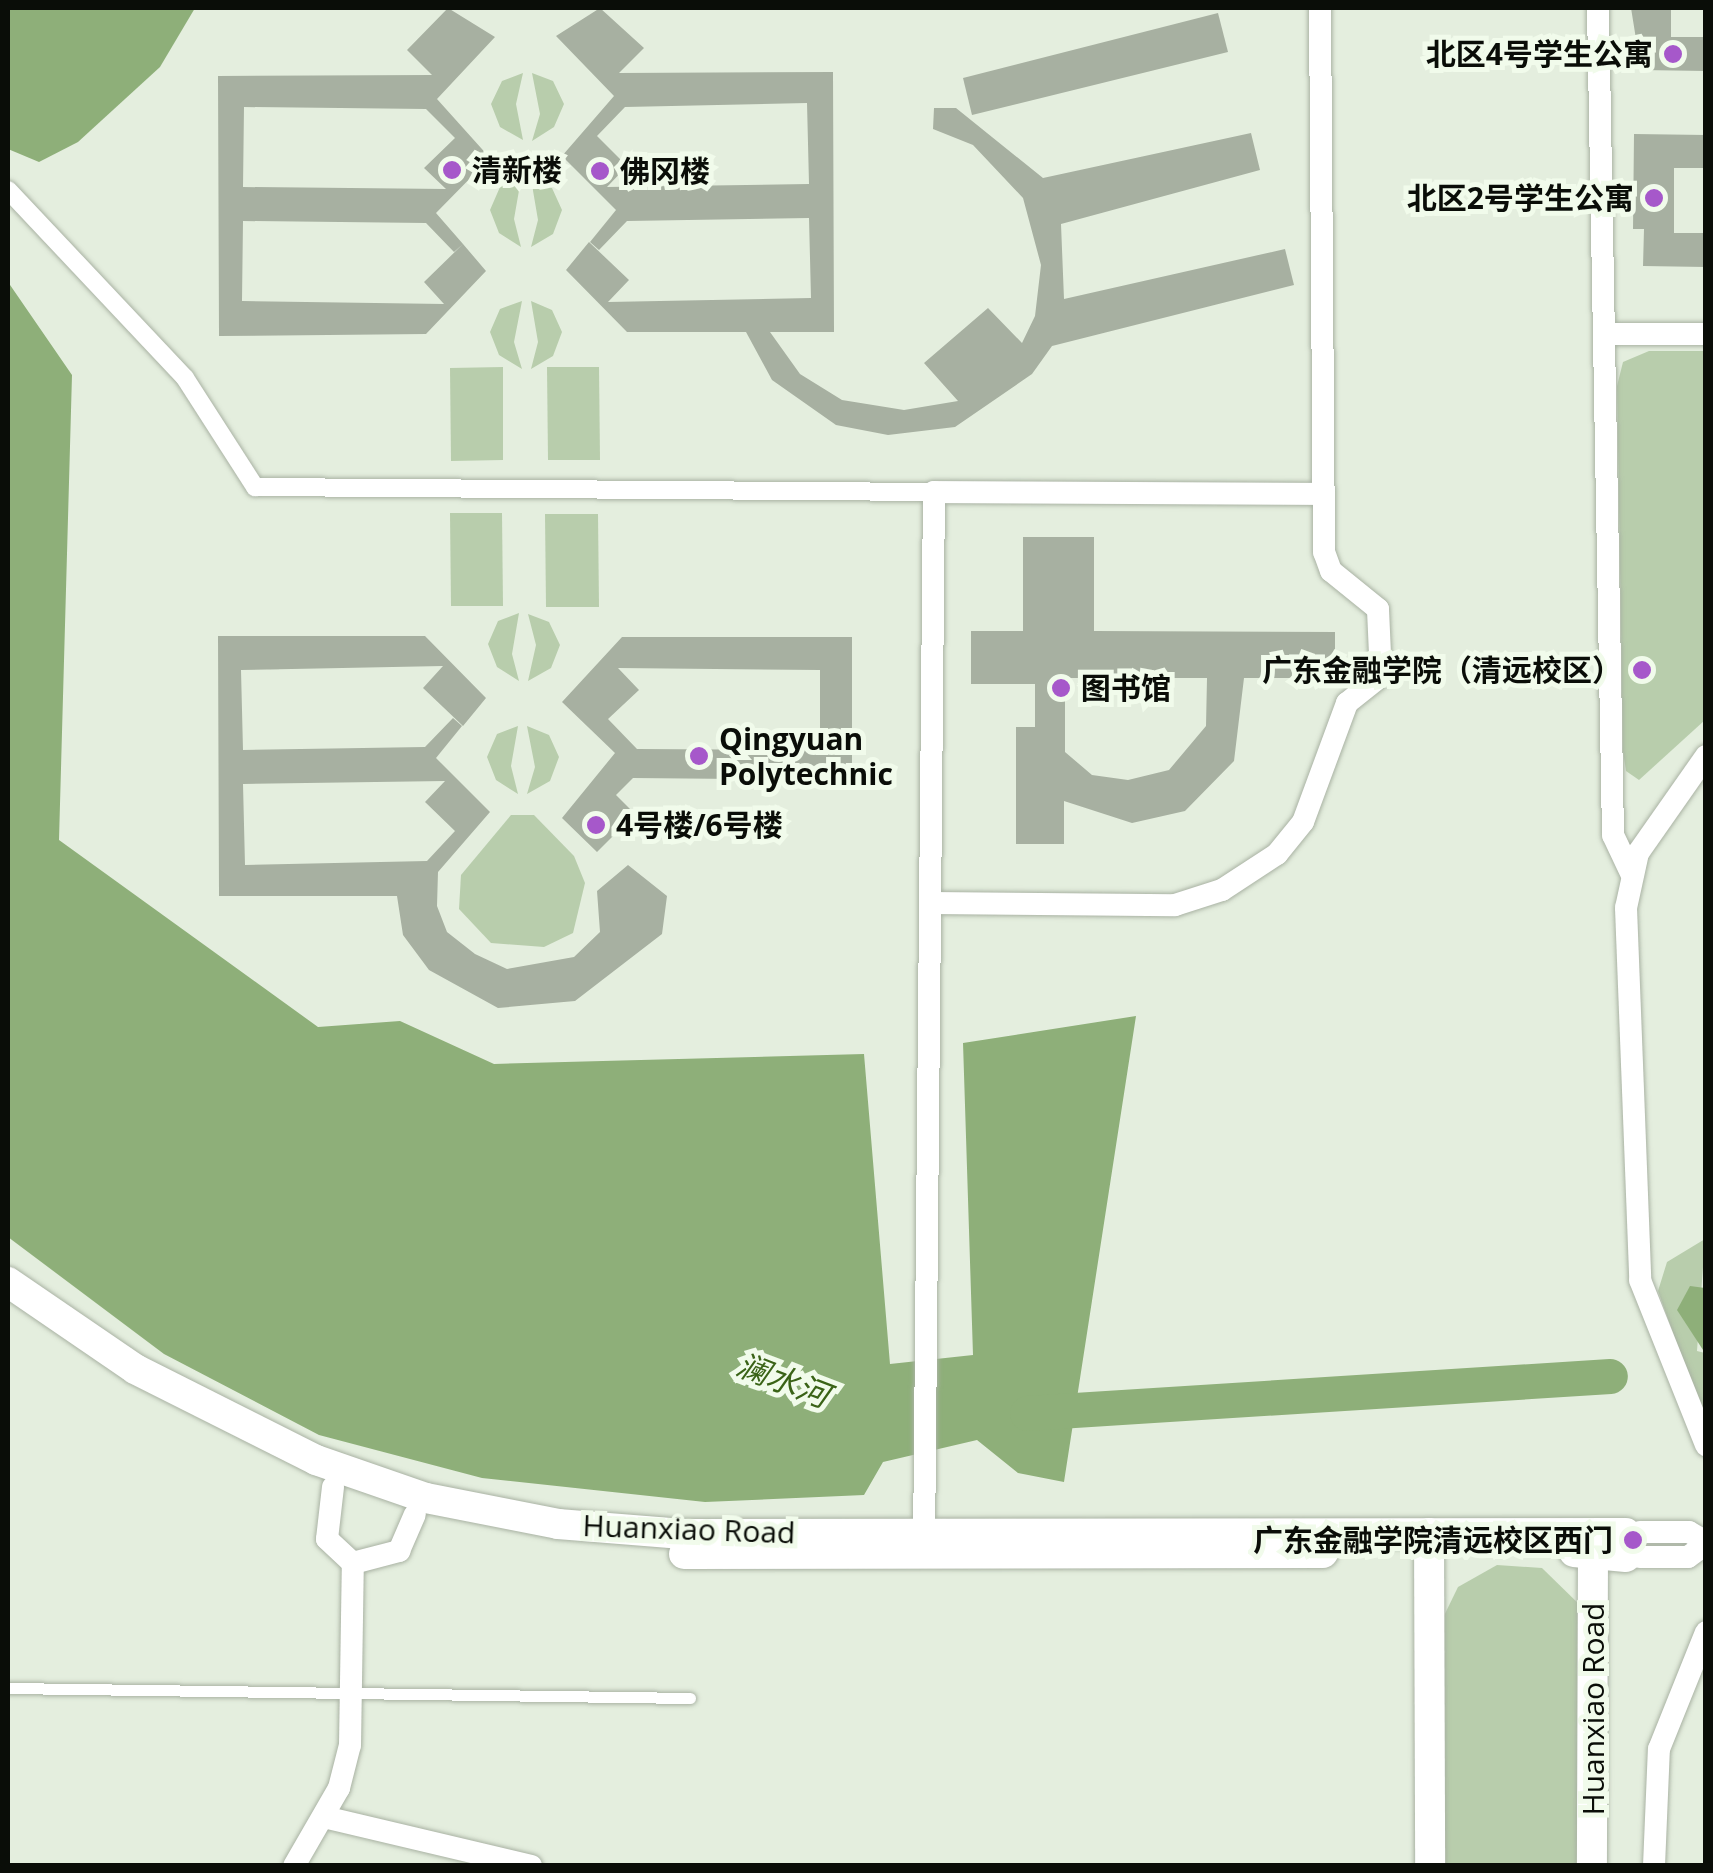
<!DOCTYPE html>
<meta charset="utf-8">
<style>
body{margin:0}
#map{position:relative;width:1713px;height:1873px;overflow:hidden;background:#e4eede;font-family:"Open Sans","Noto Sans SC",sans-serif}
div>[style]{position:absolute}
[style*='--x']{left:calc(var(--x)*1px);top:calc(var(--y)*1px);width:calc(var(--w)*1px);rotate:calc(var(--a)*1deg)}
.green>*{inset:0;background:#b8cdac}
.water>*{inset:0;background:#8eaf79}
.river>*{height:35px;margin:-17.5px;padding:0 17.5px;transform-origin:17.5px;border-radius:17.5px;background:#8eaf79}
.building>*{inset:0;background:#a7b0a1}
.roads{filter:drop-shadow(0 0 2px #a9b2a3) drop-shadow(0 0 2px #a9b2a3)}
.service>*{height:11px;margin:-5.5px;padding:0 5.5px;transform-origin:5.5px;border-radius:5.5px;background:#fff}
.pedestrian>*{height:18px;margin:-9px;padding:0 9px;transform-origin:9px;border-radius:9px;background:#fff}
.minor>*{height:22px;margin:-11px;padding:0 11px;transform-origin:11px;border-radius:11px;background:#fff}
.tertiary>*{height:30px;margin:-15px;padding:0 15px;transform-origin:15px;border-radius:15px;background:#fff}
.dots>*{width:28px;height:28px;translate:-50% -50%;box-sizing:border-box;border:5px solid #f1fbeb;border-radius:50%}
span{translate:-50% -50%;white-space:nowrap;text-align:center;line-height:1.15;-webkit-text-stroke:10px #f1fbeb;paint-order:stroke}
.poi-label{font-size:30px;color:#0a0d08;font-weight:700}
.right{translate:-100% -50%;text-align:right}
.left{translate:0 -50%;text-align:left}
.street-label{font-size:30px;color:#0a0d08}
.water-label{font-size:32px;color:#3a6317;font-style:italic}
.frame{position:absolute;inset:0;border:10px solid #0a0d08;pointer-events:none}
</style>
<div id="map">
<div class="green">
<div style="clip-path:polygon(523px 73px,516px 104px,523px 140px,500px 127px,491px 104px,502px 81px)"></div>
<div style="clip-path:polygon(532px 73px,553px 81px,564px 104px,554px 127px,532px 141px,540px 114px)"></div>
<div style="clip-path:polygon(521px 179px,514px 219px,521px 247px,499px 233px,490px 210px,500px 187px)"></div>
<div style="clip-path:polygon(531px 179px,552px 188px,562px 210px,553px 234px,531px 247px,538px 220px)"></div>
<div style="clip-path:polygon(522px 301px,514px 342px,522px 369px,499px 355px,490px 332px,500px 309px)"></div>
<div style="clip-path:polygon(531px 301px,552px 310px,562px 332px,553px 356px,531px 369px,538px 342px)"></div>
<div style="clip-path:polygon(1649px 351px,1705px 351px,1705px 720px,1639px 780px,1626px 771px,1623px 751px,1617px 386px,1623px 362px)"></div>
<div style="clip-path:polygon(503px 367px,503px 460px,451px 461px,450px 368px)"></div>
<div style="clip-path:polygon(547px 367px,599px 367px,600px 460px,548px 460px)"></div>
<div style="clip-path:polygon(450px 513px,502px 513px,503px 606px,451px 606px)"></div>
<div style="clip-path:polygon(545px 514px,598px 514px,599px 607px,546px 607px)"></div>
<div style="clip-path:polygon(519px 613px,512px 654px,519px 681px,497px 667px,488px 644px,498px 621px)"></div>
<div style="clip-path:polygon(528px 614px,549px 622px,560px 645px,551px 668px,528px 681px,536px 645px)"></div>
<div style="clip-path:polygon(518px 726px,511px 766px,518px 794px,496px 780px,487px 757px,497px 734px)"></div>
<div style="clip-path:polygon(527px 726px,549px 735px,559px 757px,550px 781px,527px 794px,535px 767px)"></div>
<div style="clip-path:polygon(511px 815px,534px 815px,574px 856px,585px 883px,573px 933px,544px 947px,491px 943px,459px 909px,461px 875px)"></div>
<div style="clip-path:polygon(1705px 1239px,1697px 1351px,1705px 1353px,1705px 1422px,1658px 1291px,1667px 1262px)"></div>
<div style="clip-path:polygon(1497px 1565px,1542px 1568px,1584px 1609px,1587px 1865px,1438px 1866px,1438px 1628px,1458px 1587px)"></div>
</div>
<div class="water">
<div style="clip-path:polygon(8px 8px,195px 8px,160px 67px,78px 142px,39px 162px,8px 149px)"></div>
<div style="clip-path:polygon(8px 282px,72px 375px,59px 840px,318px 1027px,400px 1021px,494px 1064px,864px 1054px,890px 1364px,973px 1355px,963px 1043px,1136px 1016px,1064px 1482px,1018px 1473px,977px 1440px,883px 1462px,864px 1495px,705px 1502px,482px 1478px,319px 1435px,164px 1354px,8px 1237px)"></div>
<div style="clip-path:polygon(1690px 1286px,1705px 1288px,1705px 1353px,1677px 1310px)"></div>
</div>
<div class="river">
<div style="--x:1027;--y:1413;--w:584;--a:-3.63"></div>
</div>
<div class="building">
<div style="clip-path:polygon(evenodd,448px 8px,495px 37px,437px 99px,490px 158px,436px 213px,463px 244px,454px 252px,426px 223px,243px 221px,242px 301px,444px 304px,424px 282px,463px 244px,486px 271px,426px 334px,219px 336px,218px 76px,432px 75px,407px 50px,448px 8px,244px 107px,426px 109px,455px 138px,424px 168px,446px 189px,243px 187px,244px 107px)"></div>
<div style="clip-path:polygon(evenodd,600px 8px,644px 48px,619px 73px,833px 72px,834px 332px,770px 332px,800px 374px,842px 400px,904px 410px,958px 401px,924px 363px,988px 308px,1022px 343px,1035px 316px,1041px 265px,1023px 198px,973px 145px,933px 129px,934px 108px,956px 108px,1043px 178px,1251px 133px,1260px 170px,1061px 224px,1064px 299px,1285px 249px,1294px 285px,1052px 346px,1032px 374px,955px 427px,888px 435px,836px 425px,772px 380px,746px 332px,627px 332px,566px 270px,589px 242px,629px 280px,608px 302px,811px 298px,809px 218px,627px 221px,599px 250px,590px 242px,616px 210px,562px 156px,614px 96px,556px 36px,600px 8px,807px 103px,809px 184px,607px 187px,627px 166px,597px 136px,625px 107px,807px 103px)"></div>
<div style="clip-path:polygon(1631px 8px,1671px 8px,1671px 37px,1706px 37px,1706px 71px,1641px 70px)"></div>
<div style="clip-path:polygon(1218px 13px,1228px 52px,972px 115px,963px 78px)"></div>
<div style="clip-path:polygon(1634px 134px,1706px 135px,1706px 168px,1674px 168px,1674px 233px,1706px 233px,1706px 267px,1643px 266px,1644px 229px,1633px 229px)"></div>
<div style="clip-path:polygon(evenodd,1023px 537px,1094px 537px,1094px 631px,1335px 632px,1335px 678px,1244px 678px,1234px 761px,1185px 811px,1132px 823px,1064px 801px,1064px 844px,1016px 844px,1016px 727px,1035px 727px,1035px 684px,971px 684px,971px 631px,1023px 631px,1023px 537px,1065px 678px,1207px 678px,1206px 726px,1169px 770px,1128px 780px,1092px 775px,1065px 752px,1065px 678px)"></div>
<div style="clip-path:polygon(evenodd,218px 636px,425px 636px,486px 698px,463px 726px,423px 688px,443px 666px,241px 670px,243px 750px,425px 747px,453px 718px,462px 726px,436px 758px,490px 812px,438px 872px,437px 906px,447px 932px,475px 954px,507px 969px,574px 957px,600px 932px,597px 891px,628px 865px,667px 896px,662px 934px,575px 1001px,498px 1008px,429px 970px,403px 935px,397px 896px,219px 896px,218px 636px,445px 781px,425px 802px,455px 831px,427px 861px,245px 865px,243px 784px,445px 781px)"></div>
<div style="clip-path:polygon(evenodd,622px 637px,852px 637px,852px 780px,633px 778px,616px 795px,635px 814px,597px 852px,562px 818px,615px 753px,562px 702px,622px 637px,618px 668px,820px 670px,820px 750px,637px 749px,608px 719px,639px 690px,618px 668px)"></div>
</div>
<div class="roads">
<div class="service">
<div style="--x:8;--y:1688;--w:682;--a:0.84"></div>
</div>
<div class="pedestrian">
<div style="--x:8;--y:190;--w:258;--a:46.7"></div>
<div style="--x:185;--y:378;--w:130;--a:57.3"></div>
<div style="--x:255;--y:487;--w:679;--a:0.42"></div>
</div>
<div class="minor">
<div style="--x:1598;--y:8;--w:827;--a:88.96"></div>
<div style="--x:1613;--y:835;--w:42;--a:64.7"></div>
<div style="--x:1604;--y:334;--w:102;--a:0"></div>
<div style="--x:1706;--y:756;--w:118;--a:125"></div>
<div style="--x:1638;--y:853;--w:56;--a:102.3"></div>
<div style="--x:1626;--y:908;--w:372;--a:87.8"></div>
<div style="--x:1640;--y:1280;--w:178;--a:68.2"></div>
<div style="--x:931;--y:903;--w:244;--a:0.5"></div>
<div style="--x:1175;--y:905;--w:49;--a:-17.7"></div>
<div style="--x:1222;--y:890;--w:66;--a:-33.2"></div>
<div style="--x:1277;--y:854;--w:41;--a:-50.9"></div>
<div style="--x:1303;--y:822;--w:127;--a:-69.7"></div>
<div style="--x:1347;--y:703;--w:43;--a:-38.5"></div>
<div style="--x:1381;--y:676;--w:67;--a:-92.6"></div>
<div style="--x:1378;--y:609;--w:60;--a:-141"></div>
<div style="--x:1331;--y:571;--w:20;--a:-110"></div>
<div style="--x:1324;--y:552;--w:544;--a:-90.42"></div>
<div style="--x:333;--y:1487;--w:52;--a:96.6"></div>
<div style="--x:327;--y:1539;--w:35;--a:43"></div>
<div style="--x:353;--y:1563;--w:48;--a:-14.6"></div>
<div style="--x:399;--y:1551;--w:40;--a:-66.6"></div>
<div style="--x:1640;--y:1532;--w:49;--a:0"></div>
<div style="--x:1689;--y:1532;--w:20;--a:30"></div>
<div style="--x:924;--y:1548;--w:1056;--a:-89.46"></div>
<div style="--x:934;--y:492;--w:390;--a:0.3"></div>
<div style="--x:1640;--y:1557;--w:48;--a:0"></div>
<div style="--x:1688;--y:1557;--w:22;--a:-36"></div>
<div style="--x:324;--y:1817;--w:213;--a:13.3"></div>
<div style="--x:294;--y:1866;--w:90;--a:-60"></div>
<div style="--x:339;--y:1788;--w:44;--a:-75.7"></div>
<div style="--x:350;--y:1745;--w:182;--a:-89.1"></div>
<div style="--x:1654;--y:1866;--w:117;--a:-87.6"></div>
<div style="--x:1659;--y:1749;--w:126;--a:-68.1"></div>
</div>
<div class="tertiary">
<div style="--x:8;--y:1282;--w:154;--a:34.4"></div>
<div style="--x:135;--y:1369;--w:203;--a:26.7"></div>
<div style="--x:316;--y:1460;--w:116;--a:19.1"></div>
<div style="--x:426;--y:1498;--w:135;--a:11.1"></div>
<div style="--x:558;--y:1524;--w:125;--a:4.6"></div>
<div style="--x:683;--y:1534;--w:943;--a:-0.06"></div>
<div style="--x:1429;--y:1533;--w:333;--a:89.8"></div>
<div style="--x:1585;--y:1536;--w:18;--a:63"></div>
<div style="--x:1593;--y:1552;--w:314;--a:90.2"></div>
<div style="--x:1574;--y:1552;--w:52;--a:5.5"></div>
<div style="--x:684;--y:1554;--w:639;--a:-0.09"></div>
</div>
</div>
<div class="dots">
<div style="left:1673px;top:54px;background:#a658ca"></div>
<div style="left:452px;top:170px;background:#a658ca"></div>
<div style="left:600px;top:171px;background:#a658ca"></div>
<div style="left:1654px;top:198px;background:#a658ca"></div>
<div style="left:1642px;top:670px;background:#a658ca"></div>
<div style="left:1061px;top:688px;background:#a658ca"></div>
<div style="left:699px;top:756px;background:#a658ca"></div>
<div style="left:596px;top:825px;background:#a658ca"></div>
<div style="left:1633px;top:1540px;background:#a658ca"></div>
</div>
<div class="poi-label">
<span class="right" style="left:1653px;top:54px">北区4号学生公寓</span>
<span class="left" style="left:472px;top:170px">清新楼</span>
<span class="left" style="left:620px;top:171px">佛冈楼</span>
<span class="right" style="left:1634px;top:198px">北区2号学生公寓</span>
<span class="right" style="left:1622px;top:670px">广东金融学院（清远校区）</span>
<span class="left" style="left:1081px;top:688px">图书馆</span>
<span class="left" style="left:719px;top:756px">Qingyuan<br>Polytechnic</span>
<span class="left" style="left:616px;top:825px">4号楼/6号楼</span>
<span class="right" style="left:1613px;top:1540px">广东金融学院清远校区西门</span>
</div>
<div class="street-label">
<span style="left:689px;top:1529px;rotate:2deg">Huanxiao Road</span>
<span style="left:1593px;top:1709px;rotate:-90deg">Huanxiao Road</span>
</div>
<div class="water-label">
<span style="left:783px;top:1380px;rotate:21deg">澜水河</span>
</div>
<div class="frame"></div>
</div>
